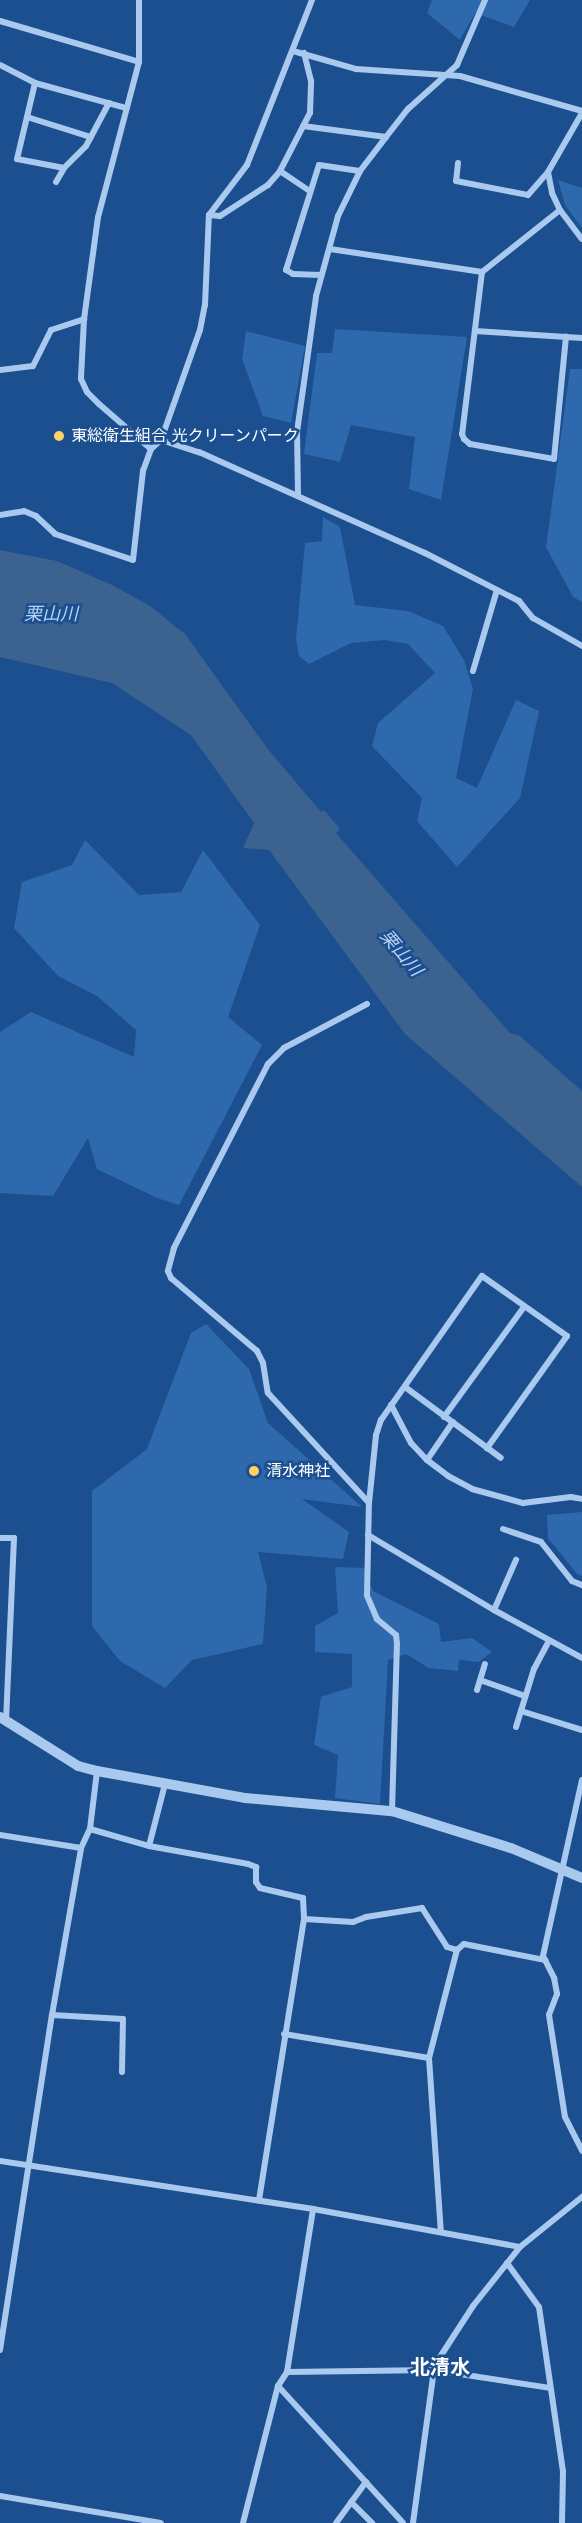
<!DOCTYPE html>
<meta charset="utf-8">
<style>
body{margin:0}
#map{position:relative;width:582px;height:2523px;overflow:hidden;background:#1b4f8f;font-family:Helvetica,"Noto Sans JP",sans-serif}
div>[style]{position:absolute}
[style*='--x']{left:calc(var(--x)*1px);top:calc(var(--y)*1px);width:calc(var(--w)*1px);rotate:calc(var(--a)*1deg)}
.green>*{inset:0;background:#2e69ad}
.water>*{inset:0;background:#3c6290}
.minor>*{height:6px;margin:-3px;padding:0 3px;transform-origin:3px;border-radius:3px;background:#a9c9ee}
.tertiary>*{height:10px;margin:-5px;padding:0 5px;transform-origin:5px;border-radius:5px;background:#a9c9ee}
.dots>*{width:16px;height:16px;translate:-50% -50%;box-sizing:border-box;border:3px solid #1b4f8f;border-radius:50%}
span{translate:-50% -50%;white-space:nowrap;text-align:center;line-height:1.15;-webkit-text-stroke:5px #1b4f8f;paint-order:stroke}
.poi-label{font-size:16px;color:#fff}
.left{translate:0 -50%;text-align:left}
.water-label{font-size:18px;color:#b5d3f5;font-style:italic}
.quarter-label{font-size:20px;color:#fff;font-weight:700}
</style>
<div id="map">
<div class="green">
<div style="clip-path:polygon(432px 0,530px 0,514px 27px,475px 13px,460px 40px,427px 13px)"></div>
<div style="clip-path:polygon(558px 180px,582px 188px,582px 228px,565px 205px)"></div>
<div style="clip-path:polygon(335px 329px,467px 337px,441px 500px,409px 489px,415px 437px,351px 425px,340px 462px,304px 454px,317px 353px,332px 353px)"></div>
<div style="clip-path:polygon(246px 331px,305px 346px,291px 423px,263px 416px,242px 359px)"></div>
<div style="clip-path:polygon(570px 369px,582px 369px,582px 602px,573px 597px,546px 547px)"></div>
<div style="clip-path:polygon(323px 517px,340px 527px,355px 605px,408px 611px,443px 626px,464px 660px,473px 689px,456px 778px,477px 788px,516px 700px,539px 711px,520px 798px,457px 867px,417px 821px,422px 798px,372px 746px,378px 723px,435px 673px,408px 644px,385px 640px,351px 643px,309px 664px,299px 656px,296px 639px,305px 543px,322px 541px)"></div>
<div style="clip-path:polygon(85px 840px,139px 895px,181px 892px,203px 850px,260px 925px,228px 1017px,262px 1045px,179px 1205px,157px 1198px,97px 1169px,88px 1138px,53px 1196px,0 1193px,0 1032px,31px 1012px,134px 1057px,136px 1030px,97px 996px,58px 976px,14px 928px,22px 882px,72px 865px)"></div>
<div style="clip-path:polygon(206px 1324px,249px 1369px,268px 1423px,362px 1507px,302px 1499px,349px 1532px,343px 1559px,258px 1552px,267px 1587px,263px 1644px,192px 1660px,165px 1688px,120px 1661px,92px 1626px,92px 1491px,147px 1449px,191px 1333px)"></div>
<div style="clip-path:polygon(582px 1512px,582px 1576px,577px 1574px,548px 1538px,547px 1515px)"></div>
<div style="clip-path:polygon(335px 1567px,364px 1568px,373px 1591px,439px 1624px,441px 1642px,472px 1638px,492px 1652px,479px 1662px,459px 1660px,458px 1671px,429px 1668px,406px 1654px,388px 1660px,380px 1804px,335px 1798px,338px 1755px,314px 1745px,321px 1697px,352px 1687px,352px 1654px,315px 1652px,315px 1626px,338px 1613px)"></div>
</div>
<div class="water">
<div style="clip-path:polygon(0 550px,57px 561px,112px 585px,150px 606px,185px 634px,267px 748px,321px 812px,324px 810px,340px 829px,336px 833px,510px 1033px,520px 1036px,582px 1091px,582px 1187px,405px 1034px,269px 850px,243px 848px,254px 823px,191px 735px,112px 683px,0 657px)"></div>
</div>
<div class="minor">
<div style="--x:139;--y:0;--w:62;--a:90"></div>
<div style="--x:139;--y:62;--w:160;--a:104.8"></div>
<div style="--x:98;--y:217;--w:103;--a:97.8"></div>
<div style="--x:84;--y:319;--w:60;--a:92.9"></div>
<div style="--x:81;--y:379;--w:14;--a:65"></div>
<div style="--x:87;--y:392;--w:17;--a:45"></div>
<div style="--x:99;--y:404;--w:69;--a:40.9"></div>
<div style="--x:0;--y:21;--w:145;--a:16.4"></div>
<div style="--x:293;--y:51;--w:66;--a:15.9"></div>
<div style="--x:356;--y:69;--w:104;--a:3.9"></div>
<div style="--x:460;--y:76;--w:127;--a:16"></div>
<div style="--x:0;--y:65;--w:39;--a:27"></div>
<div style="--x:35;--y:83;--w:94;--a:15.4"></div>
<div style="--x:35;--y:83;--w:78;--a:103.3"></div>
<div style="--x:17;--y:159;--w:48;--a:10.8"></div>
<div style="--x:27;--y:117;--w:67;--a:17.4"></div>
<div style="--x:303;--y:126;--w:84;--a:7.5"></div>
<div style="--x:458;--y:163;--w:18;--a:96"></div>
<div style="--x:456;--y:181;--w:73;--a:11"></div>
<div style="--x:528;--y:195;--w:30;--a:-49"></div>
<div style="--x:548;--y:172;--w:68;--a:-60"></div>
<div style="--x:280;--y:171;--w:36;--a:34"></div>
<div style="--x:548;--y:172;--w:21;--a:79"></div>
<div style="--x:552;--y:193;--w:19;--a:65"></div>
<div style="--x:560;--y:210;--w:36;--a:53"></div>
<div style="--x:56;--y:182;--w:16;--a:-60"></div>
<div style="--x:64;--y:168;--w:31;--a:-45"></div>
<div style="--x:86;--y:146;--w:49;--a:-61.9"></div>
<div style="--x:560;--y:210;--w:100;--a:141.5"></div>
<div style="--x:482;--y:272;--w:163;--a:97"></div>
<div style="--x:462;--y:434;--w:5;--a:68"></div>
<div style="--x:464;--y:439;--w:8;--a:40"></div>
<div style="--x:470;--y:444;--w:85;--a:10.1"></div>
<div style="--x:554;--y:459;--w:123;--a:-84.4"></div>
<div style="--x:209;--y:215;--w:11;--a:5"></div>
<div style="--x:220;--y:216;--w:57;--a:-32.9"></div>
<div style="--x:268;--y:185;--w:18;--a:-49"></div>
<div style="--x:280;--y:171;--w:65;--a:-62.7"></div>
<div style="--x:310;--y:113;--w:32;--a:-88"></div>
<div style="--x:311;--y:81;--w:29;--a:-104"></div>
<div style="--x:330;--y:249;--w:154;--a:8.6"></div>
<div style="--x:321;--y:275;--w:28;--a:-178"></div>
<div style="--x:293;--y:274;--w:8;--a:-150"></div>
<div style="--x:286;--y:270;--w:110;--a:-72.6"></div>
<div style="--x:319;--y:165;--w:41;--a:8.3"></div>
<div style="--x:475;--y:331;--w:107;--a:3.7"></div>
<div style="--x:0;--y:370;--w:33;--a:-7"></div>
<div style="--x:33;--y:366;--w:40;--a:-63.4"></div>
<div style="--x:51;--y:330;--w:35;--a:-18"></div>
<div style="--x:161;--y:440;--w:40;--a:18"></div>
<div style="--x:199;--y:452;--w:248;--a:24.1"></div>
<div style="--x:425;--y:553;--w:106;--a:27.1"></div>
<div style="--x:519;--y:601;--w:22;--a:51"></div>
<div style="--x:533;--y:618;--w:56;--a:29.7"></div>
<div style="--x:298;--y:495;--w:63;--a:-90.9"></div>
<div style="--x:297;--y:432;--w:137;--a:-82"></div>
<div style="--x:316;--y:296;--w:83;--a:-74.6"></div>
<div style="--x:338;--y:216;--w:50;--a:-63.9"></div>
<div style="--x:360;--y:171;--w:43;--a:-52.6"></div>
<div style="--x:386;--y:137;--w:36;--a:-52"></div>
<div style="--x:408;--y:109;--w:66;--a:-41.9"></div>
<div style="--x:457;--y:65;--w:71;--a:-66.7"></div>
<div style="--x:0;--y:515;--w:24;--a:-9"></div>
<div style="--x:24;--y:511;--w:13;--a:23"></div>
<div style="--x:36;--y:516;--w:26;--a:43"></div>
<div style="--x:55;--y:534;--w:82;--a:18.4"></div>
<div style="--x:133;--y:560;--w:90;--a:-83.6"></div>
<div style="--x:143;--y:471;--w:23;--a:-70"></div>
<div style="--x:151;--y:449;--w:13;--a:-42"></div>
<div style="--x:161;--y:440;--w:117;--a:-70.5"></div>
<div style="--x:200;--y:330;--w:25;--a:-79"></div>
<div style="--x:205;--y:305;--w:90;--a:-87.5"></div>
<div style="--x:209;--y:215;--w:63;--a:-52.8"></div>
<div style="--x:247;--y:165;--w:177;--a:-68.5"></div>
<div style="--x:473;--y:671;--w:84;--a:-73.5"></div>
<div style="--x:367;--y:1004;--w:94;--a:152.1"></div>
<div style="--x:284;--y:1048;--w:23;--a:135"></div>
<div style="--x:268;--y:1064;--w:207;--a:117.1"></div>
<div style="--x:174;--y:1248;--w:24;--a:105"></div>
<div style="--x:168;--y:1271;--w:8;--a:67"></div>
<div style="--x:171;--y:1278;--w:113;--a:40.3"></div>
<div style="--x:257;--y:1351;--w:13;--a:63"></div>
<div style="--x:263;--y:1363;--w:30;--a:81"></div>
<div style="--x:268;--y:1393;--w:149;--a:47.4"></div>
<div style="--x:405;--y:1387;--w:119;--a:36.5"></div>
<div style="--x:391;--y:1405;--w:43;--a:62.2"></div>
<div style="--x:411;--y:1443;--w:23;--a:47"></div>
<div style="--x:427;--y:1460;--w:26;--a:37"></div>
<div style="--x:448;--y:1476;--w:27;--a:28"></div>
<div style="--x:472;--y:1489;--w:53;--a:15.4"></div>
<div style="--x:523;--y:1503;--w:48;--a:-7.1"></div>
<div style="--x:571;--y:1497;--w:11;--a:10"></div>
<div style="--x:444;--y:1417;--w:136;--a:-54"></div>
<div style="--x:427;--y:1460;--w:46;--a:-55.6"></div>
<div style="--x:503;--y:1529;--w:40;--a:18.9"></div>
<div style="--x:541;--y:1542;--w:50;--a:51.5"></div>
<div style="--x:572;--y:1581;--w:11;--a:22"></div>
<div style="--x:368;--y:1535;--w:147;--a:30.8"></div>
<div style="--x:494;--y:1610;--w:100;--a:28.6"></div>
<div style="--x:0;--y:1538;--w:14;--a:0"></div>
<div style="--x:14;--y:1538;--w:182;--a:92.5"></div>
<div style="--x:494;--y:1610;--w:55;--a:-66.3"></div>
<div style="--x:480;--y:1680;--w:48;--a:19.6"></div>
<div style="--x:477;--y:1690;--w:27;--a:-73"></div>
<div style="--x:521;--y:1711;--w:64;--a:17.3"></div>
<div style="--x:516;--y:1727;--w:61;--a:-72.8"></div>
<div style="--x:534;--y:1669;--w:32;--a:-62"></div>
<div style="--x:582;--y:1780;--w:180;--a:102.5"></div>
<div style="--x:543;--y:1956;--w:25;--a:63"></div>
<div style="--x:554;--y:1978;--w:16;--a:79"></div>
<div style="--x:557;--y:1994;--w:22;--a:111"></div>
<div style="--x:549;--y:2015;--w:103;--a:81.1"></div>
<div style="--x:565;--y:2117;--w:38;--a:63"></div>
<div style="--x:392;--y:1811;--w:167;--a:-88.3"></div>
<div style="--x:397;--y:1644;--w:9;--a:-96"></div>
<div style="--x:396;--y:1635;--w:25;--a:-140"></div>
<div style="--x:377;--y:1619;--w:26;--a:-113"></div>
<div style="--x:367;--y:1595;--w:92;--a:-88.8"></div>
<div style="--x:369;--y:1503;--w:68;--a:-84.1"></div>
<div style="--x:376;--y:1435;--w:16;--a:-72"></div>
<div style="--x:381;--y:1420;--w:176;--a:-55"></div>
<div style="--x:482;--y:1276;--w:104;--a:35.2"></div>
<div style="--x:567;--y:1336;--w:138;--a:125.5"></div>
<div style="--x:90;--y:1829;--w:61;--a:16.1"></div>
<div style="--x:149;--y:1846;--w:101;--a:10.3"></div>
<div style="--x:248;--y:1864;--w:9;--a:21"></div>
<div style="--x:256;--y:1867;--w:15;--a:90"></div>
<div style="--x:256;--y:1882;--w:7;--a:56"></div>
<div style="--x:260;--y:1888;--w:44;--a:13.1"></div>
<div style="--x:303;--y:1898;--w:21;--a:87"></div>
<div style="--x:304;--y:1919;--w:285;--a:99.1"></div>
<div style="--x:0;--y:1835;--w:82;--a:9.1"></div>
<div style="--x:149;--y:1846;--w:64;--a:-75.5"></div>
<div style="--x:304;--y:1919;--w:49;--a:3.5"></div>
<div style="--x:353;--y:1922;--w:14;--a:-21"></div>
<div style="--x:366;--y:1917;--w:57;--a:-9.1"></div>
<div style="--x:422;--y:1908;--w:46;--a:57.3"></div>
<div style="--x:447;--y:1947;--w:10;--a:17"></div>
<div style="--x:52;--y:2015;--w:71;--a:3.2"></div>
<div style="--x:123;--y:2019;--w:53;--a:91.1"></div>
<div style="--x:284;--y:2034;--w:147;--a:9.4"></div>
<div style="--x:429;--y:2058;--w:112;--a:-75.5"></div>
<div style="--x:457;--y:1950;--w:9;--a:-41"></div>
<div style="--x:464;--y:1944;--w:83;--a:11.2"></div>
<div style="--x:429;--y:2058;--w:174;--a:86.1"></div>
<div style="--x:0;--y:2161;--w:317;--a:8.7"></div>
<div style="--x:313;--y:2209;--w:210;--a:10.4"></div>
<div style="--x:507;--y:2263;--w:54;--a:54"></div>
<div style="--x:539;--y:2307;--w:166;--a:81.7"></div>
<div style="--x:563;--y:2471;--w:52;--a:91.1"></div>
<div style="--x:0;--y:2350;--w:339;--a:-81.2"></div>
<div style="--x:52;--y:2015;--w:169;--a:-80.1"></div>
<div style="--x:81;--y:1848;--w:21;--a:-65"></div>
<div style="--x:90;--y:1829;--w:58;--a:-83.1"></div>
<div style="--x:287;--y:2372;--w:147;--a:-0.8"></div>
<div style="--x:434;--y:2370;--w:117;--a:8.8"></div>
<div style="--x:278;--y:2386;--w:185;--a:47.6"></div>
<div style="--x:0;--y:2496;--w:163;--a:9.5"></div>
<div style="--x:351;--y:2502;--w:30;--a:45"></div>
<div style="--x:243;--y:2523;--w:141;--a:-75.7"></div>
<div style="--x:278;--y:2386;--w:17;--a:-57"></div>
<div style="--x:287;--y:2372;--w:165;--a:-80.9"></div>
<div style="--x:336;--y:2523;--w:51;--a:-53.8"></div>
<div style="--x:413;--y:2523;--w:154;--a:-82.2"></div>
<div style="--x:434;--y:2370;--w:14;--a:-65"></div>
<div style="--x:440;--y:2357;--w:61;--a:-57.1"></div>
<div style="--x:473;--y:2306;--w:75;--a:-51.5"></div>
<div style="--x:520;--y:2247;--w:80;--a:-38.9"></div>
</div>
<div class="tertiary">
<div style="--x:0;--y:1717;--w:92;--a:32.1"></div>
<div style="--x:78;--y:1766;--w:20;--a:15"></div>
<div style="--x:97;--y:1771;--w:150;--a:10.3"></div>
<div style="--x:245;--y:1798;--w:148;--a:5.1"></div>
<div style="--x:392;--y:1811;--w:125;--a:17.3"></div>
<div style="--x:511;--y:1848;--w:77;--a:22.9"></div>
</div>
<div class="dots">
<div style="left:59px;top:436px;background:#ffd166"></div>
<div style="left:254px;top:1471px;background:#ffd166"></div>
</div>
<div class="poi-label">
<span class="left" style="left:71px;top:436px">東総衛生組合 光クリーンパーク</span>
<span class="left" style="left:266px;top:1471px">清水神社</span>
</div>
<div class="water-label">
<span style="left:51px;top:614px">栗山川</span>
<span style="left:401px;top:953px;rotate:50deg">栗山川</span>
</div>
<div class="quarter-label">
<span style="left:440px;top:2367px">北清水</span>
</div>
</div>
